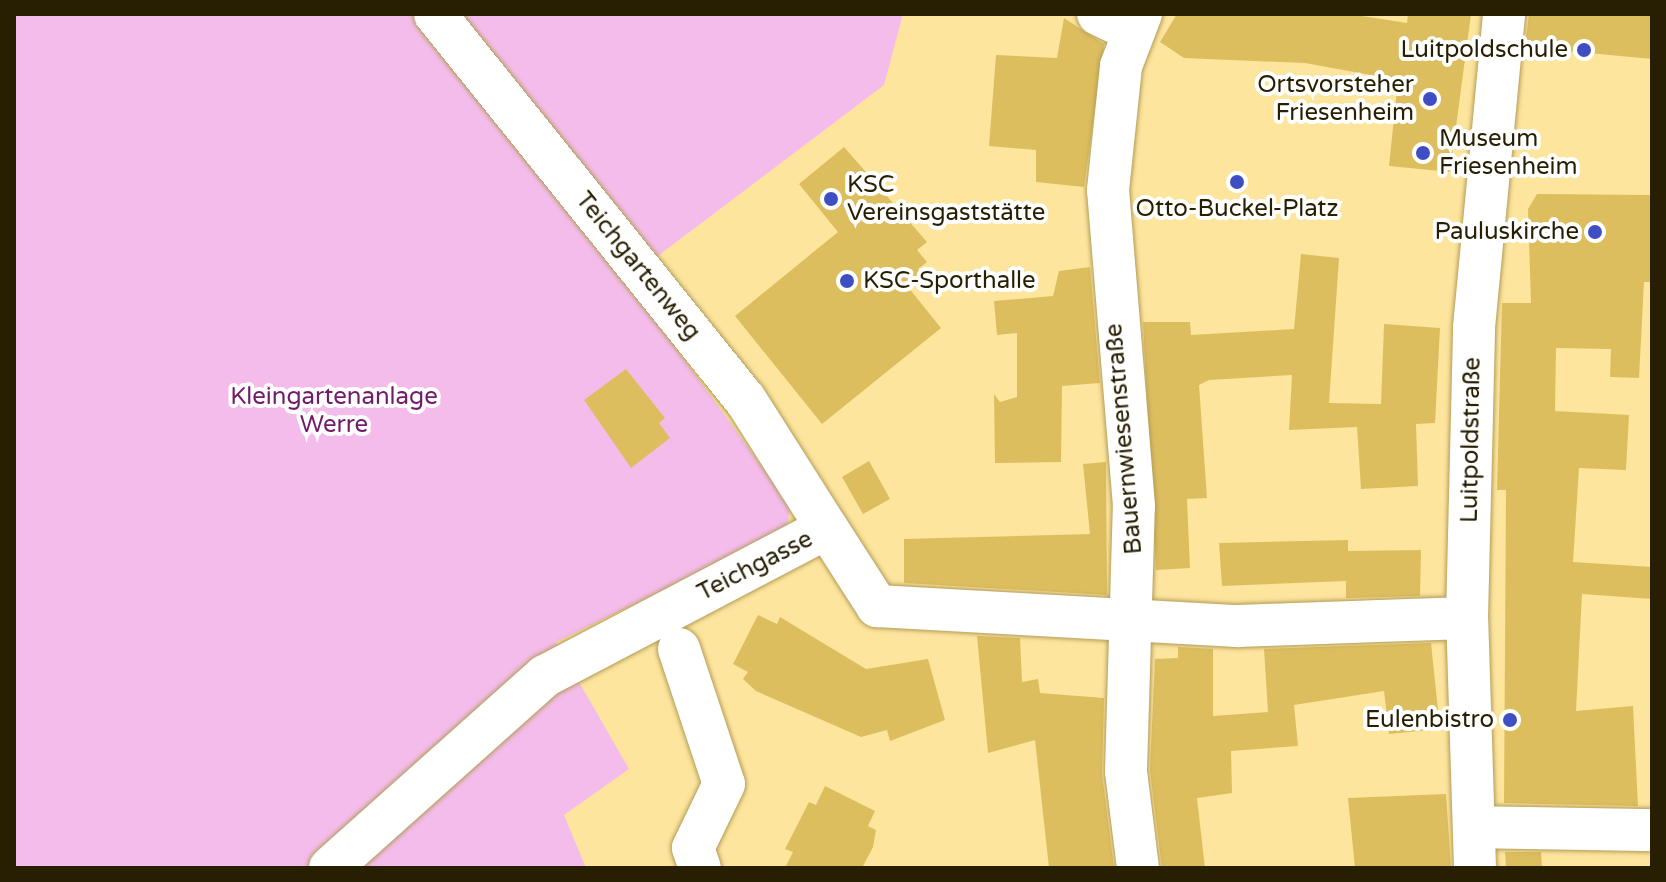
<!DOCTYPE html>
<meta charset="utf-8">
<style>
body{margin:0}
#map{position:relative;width:1666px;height:882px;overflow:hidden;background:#fde59e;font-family:"Varela Round",sans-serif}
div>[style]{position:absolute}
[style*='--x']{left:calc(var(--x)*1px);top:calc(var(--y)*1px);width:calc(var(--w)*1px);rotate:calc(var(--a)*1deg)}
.green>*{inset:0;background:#f4bceb}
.building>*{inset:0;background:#ddbe5f}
.roads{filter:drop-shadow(0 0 2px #b39c57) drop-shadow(0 0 2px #b39c57)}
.minor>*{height:42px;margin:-21px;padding:0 21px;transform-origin:21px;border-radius:21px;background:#fff}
.dots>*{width:22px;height:22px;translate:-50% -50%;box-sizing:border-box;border:4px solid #fff;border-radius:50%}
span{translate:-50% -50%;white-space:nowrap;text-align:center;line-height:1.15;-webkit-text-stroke:8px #fff;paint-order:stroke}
.poi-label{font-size:24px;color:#281f02}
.right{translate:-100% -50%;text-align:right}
.left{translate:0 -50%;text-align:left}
.street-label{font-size:24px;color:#281f02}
.park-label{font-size:24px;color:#711b6a}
.frame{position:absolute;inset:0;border:16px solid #281f02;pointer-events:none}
</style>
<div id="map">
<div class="green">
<div style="clip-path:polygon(14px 14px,903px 14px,884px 85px,626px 280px,790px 505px,787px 530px,556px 642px,629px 769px,564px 815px,586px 868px,14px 868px)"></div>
</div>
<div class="building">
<div style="clip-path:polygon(1177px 14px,1349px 14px,1407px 23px,1408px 14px,1471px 14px,1450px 172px,1389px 166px,1398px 80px,1305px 63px,1184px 58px,1160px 42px)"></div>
<div style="clip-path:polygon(1529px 14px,1652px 14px,1652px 59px,1525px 47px)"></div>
<div style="clip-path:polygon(1064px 18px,1104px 44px,1084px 187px,1036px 182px,1036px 150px,989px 146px,996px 55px,1057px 58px)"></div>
<div style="clip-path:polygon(844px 147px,927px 242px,917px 250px,927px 262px,918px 269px,923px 275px,908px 287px,941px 328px,822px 424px,735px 316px,838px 232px,799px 184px)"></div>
<div style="clip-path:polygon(1537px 194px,1652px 195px,1652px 282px,1644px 282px,1639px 378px,1610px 377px,1611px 349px,1556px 348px,1555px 411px,1629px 415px,1626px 470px,1579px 468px,1573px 562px,1652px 567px,1652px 599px,1582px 594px,1576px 711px,1633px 706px,1638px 806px,1504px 803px,1506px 490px,1497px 490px,1502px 303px,1531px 303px,1528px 209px)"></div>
<div style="clip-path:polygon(1301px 254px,1339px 258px,1329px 403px,1381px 404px,1384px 324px,1440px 328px,1435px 423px,1416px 424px,1418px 486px,1361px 489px,1357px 427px,1289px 430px,1292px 375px,1209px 380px,1199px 385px,1207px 498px,1187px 499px,1190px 568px,1156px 570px,1143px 322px,1190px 322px,1191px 335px,1294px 329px)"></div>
<div style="clip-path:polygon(1090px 267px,1100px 383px,1062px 386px,1061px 462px,995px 463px,994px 394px,1000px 402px,1017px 397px,1017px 333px,997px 335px,994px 301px,1053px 296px,1059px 271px)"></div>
<div style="clip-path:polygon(626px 369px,665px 418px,659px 423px,670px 438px,631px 468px,584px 400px)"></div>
<div style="clip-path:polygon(869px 461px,890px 499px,863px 514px,842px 477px)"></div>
<div style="clip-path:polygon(1106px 462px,1107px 595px,904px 583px,904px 539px,1090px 534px,1083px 464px)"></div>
<div style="clip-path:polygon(1348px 540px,1348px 551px,1421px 550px,1420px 596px,1346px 598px,1346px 581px,1222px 586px,1219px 543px)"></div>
<div style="clip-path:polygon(758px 615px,777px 624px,780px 617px,866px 669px,928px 659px,945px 720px,890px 741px,887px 730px,861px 737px,756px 691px,743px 679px,748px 672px,733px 664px)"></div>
<div style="clip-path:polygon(977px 636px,1020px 638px,1022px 682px,1038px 679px,1040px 693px,1104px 698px,1102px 774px,1114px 868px,1049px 868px,1035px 740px,988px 753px)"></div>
<div style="clip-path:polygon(1431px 643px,1440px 729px,1389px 734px,1384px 691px,1294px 705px,1298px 746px,1231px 751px,1232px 793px,1197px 798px,1205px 868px,1162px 868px,1150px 770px,1155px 659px,1178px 658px,1178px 647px,1213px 649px,1213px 716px,1268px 712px,1264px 649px)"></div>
<div style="clip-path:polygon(825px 786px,875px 811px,868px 826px,876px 830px,873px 847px,862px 868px,785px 868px,793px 852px,785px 849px,809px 802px,816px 805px)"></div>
<div style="clip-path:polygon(1446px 794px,1451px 868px,1355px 868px,1348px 798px)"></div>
<div style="clip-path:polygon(1505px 852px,1541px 852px,1542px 868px,1506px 868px)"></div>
</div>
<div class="roads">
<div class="minor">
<div style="--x:435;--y:14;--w:494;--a:51.2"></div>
<div style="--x:745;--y:399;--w:153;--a:57.6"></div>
<div style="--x:1098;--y:14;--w:39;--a:26"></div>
<div style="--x:679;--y:649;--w:142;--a:71.6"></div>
<div style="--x:724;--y:784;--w:71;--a:115.8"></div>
<div style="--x:693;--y:848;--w:21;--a:71"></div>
<div style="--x:1475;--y:827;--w:177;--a:1"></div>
<div style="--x:330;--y:868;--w:288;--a:-41.8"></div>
<div style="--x:545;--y:676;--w:318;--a:-27.7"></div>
<div style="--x:827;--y:528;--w:93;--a:57.3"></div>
<div style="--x:877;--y:606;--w:361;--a:3.2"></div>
<div style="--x:1237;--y:626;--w:230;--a:-2"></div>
<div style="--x:1138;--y:868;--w:98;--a:-97.1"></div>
<div style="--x:1126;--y:771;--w:265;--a:-88.3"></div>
<div style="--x:1134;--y:506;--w:317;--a:-94.7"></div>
<div style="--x:1108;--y:190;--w:125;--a:-84"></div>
<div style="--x:1121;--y:66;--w:56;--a:-69"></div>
<div style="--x:1475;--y:868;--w:250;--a:-91.8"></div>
<div style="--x:1467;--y:618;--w:291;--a:-88.6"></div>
<div style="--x:1474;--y:327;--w:314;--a:-84.5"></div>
</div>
</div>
<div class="dots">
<div style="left:1584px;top:50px;background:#3f4fc3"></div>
<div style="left:1430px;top:99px;background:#3f4fc3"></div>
<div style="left:1423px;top:153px;background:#3f4fc3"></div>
<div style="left:1237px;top:182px;background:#3f4fc3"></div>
<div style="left:831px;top:199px;background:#3f4fc3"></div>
<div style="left:1595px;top:232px;background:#3f4fc3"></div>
<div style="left:847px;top:281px;background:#3f4fc3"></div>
<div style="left:1510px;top:720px;background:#3f4fc3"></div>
</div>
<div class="poi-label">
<span class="right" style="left:1568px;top:50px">Luitpoldschule</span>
<span class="right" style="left:1414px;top:99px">Ortsvorsteher<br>Friesenheim</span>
<span class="left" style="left:1439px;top:153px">Museum<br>Friesenheim</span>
<span class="left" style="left:847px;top:199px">KSC<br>Vereinsgaststätte</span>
<span style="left:1237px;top:209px">Otto-Buckel-Platz</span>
<span class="right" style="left:1579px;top:232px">Pauluskirche</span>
<span class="left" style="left:863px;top:281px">KSC-Sporthalle</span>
<span class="right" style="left:1494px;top:720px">Eulenbistro</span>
</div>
<div class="street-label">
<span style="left:638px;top:266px;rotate:51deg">Teichgartenweg</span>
<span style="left:1124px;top:439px;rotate:-95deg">Bauernwiesenstraße</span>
<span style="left:1471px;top:440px;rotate:-89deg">Luitpoldstraße</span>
<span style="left:755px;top:566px;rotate:-27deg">Teichgasse</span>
</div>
<div class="park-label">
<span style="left:334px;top:411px">Kleingartenanlage<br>Werre</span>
</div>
<div class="frame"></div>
</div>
